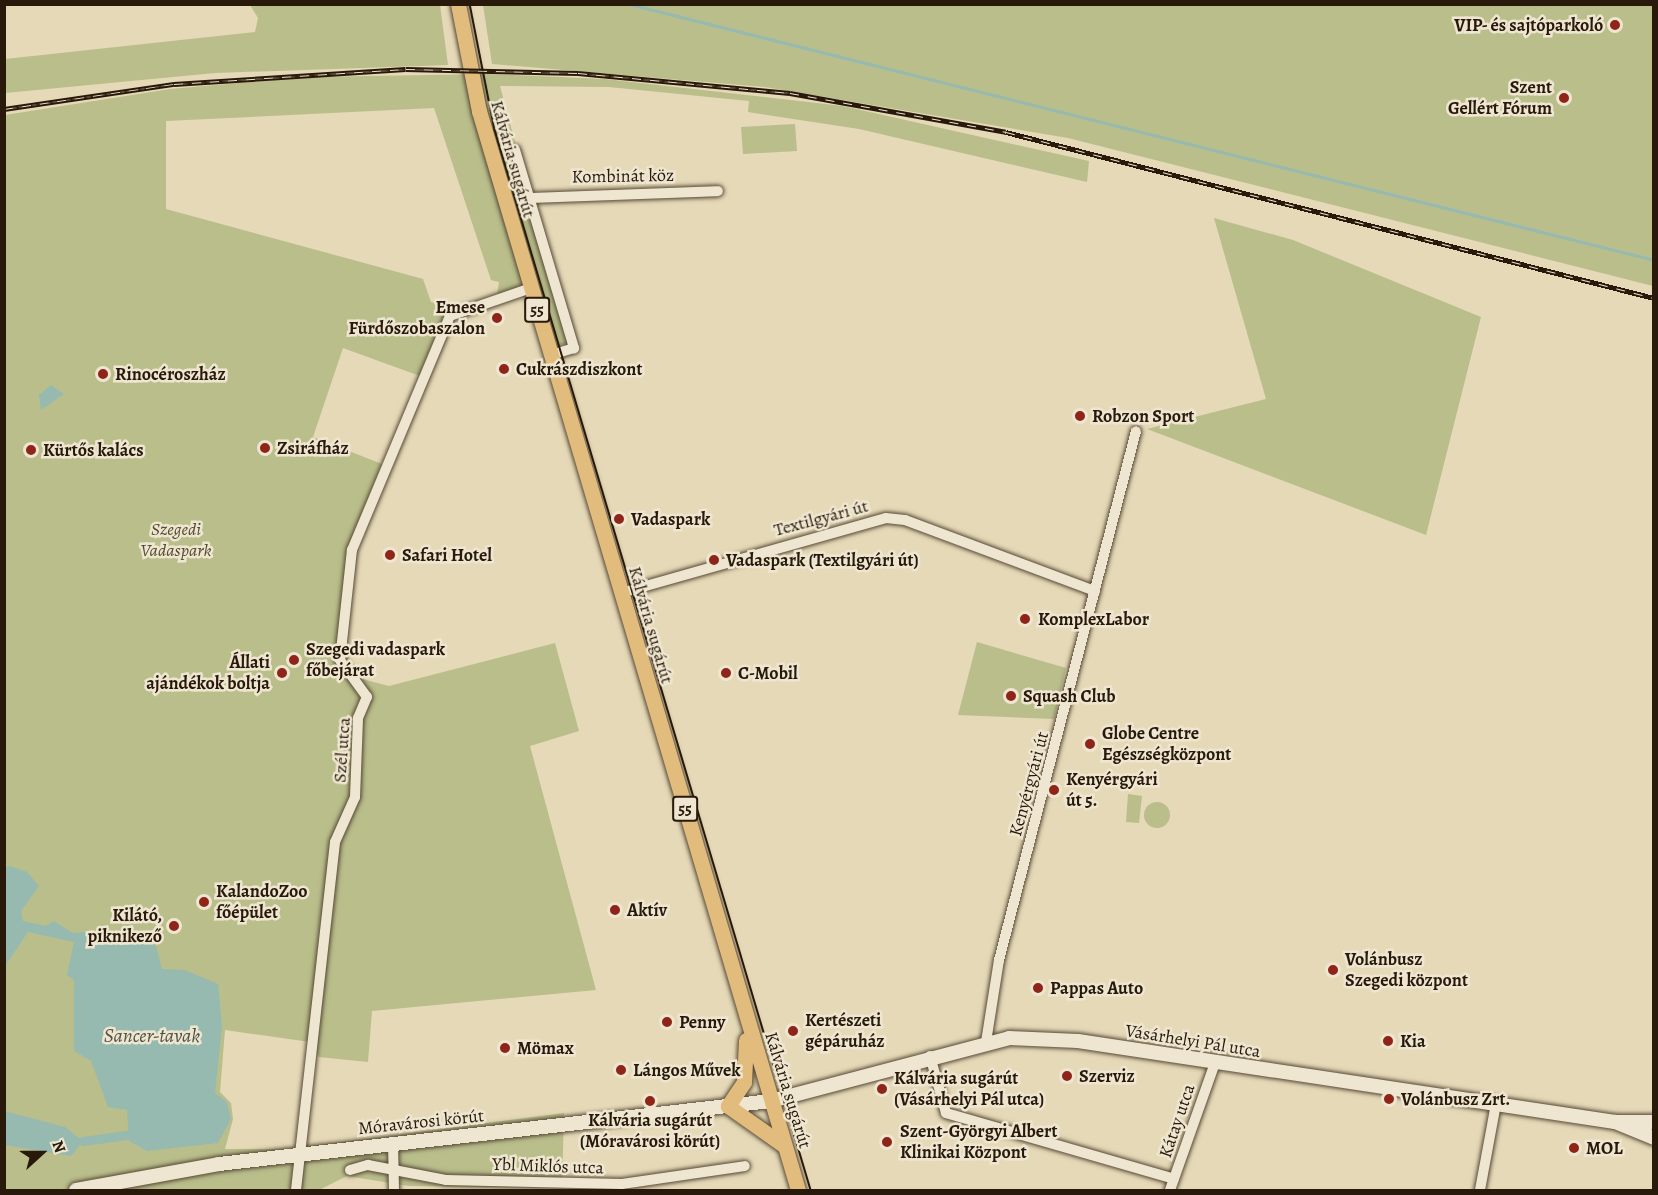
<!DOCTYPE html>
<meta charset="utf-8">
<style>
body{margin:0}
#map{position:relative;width:1658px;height:1195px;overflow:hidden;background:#e5d9b7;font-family:Alegreya,serif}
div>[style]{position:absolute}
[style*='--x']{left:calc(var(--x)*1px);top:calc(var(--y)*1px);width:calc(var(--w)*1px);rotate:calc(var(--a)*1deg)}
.green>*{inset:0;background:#b9be8b}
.round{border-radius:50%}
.water>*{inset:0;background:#96bab0}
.stream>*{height:3px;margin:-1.5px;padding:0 1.5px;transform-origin:1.5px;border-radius:1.5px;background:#96bab0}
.canal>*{height:9px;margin:-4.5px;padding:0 4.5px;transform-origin:4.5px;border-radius:4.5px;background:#96bab0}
.roads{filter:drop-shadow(0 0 2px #574936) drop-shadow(0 0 2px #574936)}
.minor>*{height:10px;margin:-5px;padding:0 5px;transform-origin:5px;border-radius:5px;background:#eee6d0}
.secondary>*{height:14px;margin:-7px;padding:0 7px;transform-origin:7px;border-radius:7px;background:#eee6d0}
.primary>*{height:15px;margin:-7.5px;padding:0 7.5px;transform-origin:7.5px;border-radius:7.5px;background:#e2bc7c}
.tram>*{height:1.5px;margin:-0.75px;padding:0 0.75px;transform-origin:0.75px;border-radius:0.75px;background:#28190b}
.rail>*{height:5px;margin-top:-2.5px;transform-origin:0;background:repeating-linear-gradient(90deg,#eee6d0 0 9px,#28190b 0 18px);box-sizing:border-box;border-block:2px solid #28190b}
.dots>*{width:16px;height:16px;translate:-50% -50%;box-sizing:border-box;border:3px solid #eee6d0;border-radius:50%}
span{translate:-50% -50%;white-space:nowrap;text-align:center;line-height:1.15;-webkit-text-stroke:5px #eee6d0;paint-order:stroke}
.shield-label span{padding:2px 4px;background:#eee6d0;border:2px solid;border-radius:4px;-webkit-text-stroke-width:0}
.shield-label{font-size:16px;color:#28190b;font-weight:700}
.poi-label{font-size:18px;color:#28190b;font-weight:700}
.right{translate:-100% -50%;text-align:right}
.left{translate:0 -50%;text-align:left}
.street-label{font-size:18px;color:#28190b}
.park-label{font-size:18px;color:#544b31;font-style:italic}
.water-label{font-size:20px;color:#4e5145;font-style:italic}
.frame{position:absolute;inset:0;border:6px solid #28190b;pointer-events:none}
.north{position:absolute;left:12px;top:1123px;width:60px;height:60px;-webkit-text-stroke:4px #eee6d0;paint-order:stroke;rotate:69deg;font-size:16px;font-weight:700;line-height:24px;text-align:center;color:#28190b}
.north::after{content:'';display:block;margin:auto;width:21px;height:27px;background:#28190b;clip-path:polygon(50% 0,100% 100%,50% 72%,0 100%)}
</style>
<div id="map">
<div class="green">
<div style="clip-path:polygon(250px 5px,440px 5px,448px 65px,215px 73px,5px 93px,5px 59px,255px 32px,258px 18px)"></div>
<div style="clip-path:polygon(483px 5px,1653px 5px,1653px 286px,1068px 138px,765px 87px,492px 64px)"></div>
<div style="clip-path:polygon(488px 74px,605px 79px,843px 106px,1089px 161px,1087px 182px,859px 129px,748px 112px,749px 101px,609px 87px,500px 86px,569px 342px,556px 346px,537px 282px,497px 295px,499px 282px,491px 280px,434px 108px,166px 121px,166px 209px,423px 279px,431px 302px,448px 306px,420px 376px,343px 348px,313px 437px,382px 464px,348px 549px,335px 672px,389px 686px,555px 643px,579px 731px,530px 746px,596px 990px,372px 1011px,368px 1062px,319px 1057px,310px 1042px,225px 1030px,220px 1092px,231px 1103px,233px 1119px,225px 1149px,287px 1149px,564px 1113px,562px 1188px,409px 1186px,347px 1176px,319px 1190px,5px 1190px,5px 115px,170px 89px,309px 77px)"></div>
<div style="clip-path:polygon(795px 124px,797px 151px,743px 154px,741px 127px)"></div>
<div style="clip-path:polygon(1214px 218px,1293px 240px,1481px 317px,1426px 535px,1147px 429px,1266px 399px)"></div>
<div style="clip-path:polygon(977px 642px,1066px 668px,1054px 719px,958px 715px)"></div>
<div style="clip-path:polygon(1128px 794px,1142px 796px,1139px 823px,1126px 822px)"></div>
<div class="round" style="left:1144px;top:802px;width:26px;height:26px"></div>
</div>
<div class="water">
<div style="clip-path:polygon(51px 385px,64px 394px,41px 410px,39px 395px)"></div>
<div style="clip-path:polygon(10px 866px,27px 872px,39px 886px,21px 911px,23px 921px,46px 926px,54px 921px,73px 933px,109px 930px,142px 940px,156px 946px,162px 969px,185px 970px,218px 984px,222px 1026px,215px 1093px,227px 1102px,231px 1119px,218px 1143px,147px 1151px,129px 1141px,127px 1110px,108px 1107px,91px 1061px,74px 1051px,74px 980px,67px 975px,74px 942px,28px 932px,5px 966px,5px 868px)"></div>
<div style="clip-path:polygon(4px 1111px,65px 1127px,83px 1141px,71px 1156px,5px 1145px)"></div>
</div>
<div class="stream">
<div style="--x:629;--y:4;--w:1056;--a:14.02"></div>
</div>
<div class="canal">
<div style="--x:83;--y:1141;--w:44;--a:-7.8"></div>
</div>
<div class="roads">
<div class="minor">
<div style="--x:515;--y:150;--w:207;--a:73.4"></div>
<div style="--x:574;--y:348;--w:24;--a:163"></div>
<div style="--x:529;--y:198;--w:189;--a:-2.1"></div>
<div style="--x:621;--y:593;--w:275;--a:-15.8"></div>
<div style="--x:886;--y:518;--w:19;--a:6"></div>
<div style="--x:905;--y:520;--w:203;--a:20.5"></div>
<div style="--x:986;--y:1042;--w:83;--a:-81"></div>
<div style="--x:999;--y:960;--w:546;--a:-75.48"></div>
<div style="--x:930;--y:1056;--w:59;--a:74.3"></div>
<div style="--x:946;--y:1113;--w:237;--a:16.1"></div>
<div style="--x:393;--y:1142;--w:48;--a:88.8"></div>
<div style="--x:350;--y:1170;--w:19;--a:-16"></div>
<div style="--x:368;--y:1165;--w:79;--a:10.9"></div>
<div style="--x:446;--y:1180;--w:176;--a:1.3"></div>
<div style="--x:622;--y:1184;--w:124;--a:-8.3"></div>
<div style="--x:296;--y:1190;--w:350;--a:-83.6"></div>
<div style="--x:335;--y:842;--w:49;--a:-66"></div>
<div style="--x:355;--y:797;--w:79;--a:-87.8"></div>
<div style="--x:358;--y:718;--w:23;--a:-67"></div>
<div style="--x:367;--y:697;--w:46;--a:-126.1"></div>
<div style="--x:340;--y:660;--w:111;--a:-83.8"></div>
<div style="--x:352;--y:550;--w:254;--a:-67.3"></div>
<div style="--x:450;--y:316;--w:86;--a:-19.1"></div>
<div style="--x:1170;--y:1190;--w:135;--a:-70.5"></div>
<div style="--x:1480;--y:1190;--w:87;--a:-79.5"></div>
</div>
<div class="secondary">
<div style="--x:1615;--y:1122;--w:42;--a:22.3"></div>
<div style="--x:76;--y:1190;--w:145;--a:-10.3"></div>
<div style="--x:219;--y:1164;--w:556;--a:-6.51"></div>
<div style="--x:771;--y:1101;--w:246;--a:-14.8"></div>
<div style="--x:1009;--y:1038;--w:69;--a:2.5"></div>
<div style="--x:1078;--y:1041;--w:543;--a:8.58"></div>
<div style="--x:1615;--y:1122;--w:39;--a:0"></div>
</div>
<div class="primary">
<div style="--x:458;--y:4;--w:109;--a:78.9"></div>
<div style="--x:479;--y:111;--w:1125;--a:73.53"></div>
<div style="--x:746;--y:1040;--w:42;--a:92.7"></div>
<div style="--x:744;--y:1082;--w:29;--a:124"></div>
<div style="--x:728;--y:1106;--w:67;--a:35.3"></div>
</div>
</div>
<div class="tram">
<div style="--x:470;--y:4;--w:128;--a:78.8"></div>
<div style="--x:495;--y:130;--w:1106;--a:73.4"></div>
</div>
<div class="rail">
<div style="--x:4;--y:109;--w:172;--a:-8.4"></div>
<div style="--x:174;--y:84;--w:232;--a:-3.7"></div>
<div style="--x:406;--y:69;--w:172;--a:1.3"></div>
<div style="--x:578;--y:73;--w:213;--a:5.4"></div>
<div style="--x:790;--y:93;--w:219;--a:10.2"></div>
<div style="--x:1006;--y:132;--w:669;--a:14.37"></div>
</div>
<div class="dots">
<div style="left:1615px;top:25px;background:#8f2418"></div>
<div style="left:1564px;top:98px;background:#8f2418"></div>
<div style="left:497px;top:318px;background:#8f2418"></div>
<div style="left:504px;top:369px;background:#8f2418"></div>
<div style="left:103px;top:374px;background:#8f2418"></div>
<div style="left:1080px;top:416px;background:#8f2418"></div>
<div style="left:265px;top:448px;background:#8f2418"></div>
<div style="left:31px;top:450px;background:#8f2418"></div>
<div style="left:619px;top:519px;background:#8f2418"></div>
<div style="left:390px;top:555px;background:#8f2418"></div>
<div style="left:714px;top:560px;background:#8f2418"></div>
<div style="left:1025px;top:619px;background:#8f2418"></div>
<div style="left:294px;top:660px;background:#8f2418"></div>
<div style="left:282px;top:673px;background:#8f2418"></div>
<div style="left:726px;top:673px;background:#8f2418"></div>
<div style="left:1011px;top:696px;background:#8f2418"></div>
<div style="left:1090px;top:744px;background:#8f2418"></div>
<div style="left:1054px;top:790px;background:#8f2418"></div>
<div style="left:204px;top:902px;background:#8f2418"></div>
<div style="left:615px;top:910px;background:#8f2418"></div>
<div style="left:174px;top:926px;background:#8f2418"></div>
<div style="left:1333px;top:970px;background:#8f2418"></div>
<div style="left:1038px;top:988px;background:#8f2418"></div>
<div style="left:667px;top:1022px;background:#8f2418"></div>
<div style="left:793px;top:1031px;background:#8f2418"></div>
<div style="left:1388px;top:1041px;background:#8f2418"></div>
<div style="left:505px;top:1048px;background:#8f2418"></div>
<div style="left:621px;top:1070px;background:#8f2418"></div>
<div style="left:1067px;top:1076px;background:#8f2418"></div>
<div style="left:882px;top:1089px;background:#8f2418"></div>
<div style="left:1389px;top:1099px;background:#8f2418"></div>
<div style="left:650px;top:1101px;background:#8f2418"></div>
<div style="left:887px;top:1142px;background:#8f2418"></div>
<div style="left:1574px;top:1148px;background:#8f2418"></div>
</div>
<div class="shield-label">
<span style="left:537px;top:310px">55</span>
<span style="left:685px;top:809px">55</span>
</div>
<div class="poi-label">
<span class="right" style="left:1603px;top:25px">VIP- és sajtóparkoló</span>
<span class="right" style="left:1552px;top:98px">Szent<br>Gellért Fórum</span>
<span class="right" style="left:485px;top:318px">Emese<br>Fürdőszobaszalon</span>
<span class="left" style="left:516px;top:369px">Cukrászdiszkont</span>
<span class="left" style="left:115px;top:374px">Rinocéroszház</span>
<span class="left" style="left:1092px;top:416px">Robzon Sport</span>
<span class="left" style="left:277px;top:448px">Zsiráfház</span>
<span class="left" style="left:43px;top:450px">Kürtős kalács</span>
<span class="left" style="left:631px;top:519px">Vadaspark</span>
<span class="left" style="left:402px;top:555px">Safari Hotel</span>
<span class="left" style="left:726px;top:560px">Vadaspark (Textilgyári út)</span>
<span class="left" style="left:1038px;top:619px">KomplexLabor</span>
<span class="left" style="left:306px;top:660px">Szegedi vadaspark<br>főbejárat</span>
<span class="right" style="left:270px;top:673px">Állati<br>ajándékok boltja</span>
<span class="left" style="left:738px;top:673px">C-Mobil</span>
<span class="left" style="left:1023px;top:696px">Squash Club</span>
<span class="left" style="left:1102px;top:744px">Globe Centre<br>Egészségközpont</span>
<span class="left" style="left:1066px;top:790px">Kenyérgyári<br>út 5.</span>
<span class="left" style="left:216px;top:902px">KalandoZoo<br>főépület</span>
<span class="left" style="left:627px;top:910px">Aktív</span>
<span class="right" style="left:162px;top:926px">Kilátó,<br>piknikező</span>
<span class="left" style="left:1345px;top:970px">Volánbusz<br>Szegedi központ</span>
<span class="left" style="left:1050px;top:988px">Pappas Auto</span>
<span class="left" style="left:805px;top:1031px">Kertészeti<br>gépáruház</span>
<span class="left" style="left:679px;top:1022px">Penny</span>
<span class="left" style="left:1400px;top:1041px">Kia</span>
<span class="left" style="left:517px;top:1048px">Mömax</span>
<span class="left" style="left:633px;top:1070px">Lángos Művek</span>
<span class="left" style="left:1079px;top:1076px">Szerviz</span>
<span class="left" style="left:894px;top:1089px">Kálvária sugárút<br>(Vásárhelyi Pál utca)</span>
<span class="left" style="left:1401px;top:1099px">Volánbusz Zrt.</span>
<span style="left:650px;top:1131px">Kálvária sugárút<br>(Móravárosi körút)</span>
<span class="left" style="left:900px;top:1142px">Szent-Györgyi Albert<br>Klinikai Központ</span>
<span class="left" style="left:1586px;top:1148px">MOL</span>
</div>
<div class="street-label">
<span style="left:513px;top:159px;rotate:74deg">Kálvária sugárút</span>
<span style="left:623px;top:176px;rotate:-1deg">Kombinát köz</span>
<span style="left:821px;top:518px;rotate:-15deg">Textilgyári út</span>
<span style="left:651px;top:625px;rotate:74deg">Kálvária sugárút</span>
<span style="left:342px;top:750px;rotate:-86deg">Szél utca</span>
<span style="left:1029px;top:784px;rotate:-75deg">Kenyérgyári út</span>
<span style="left:1193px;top:1041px;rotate:9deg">Vásárhelyi Pál utca</span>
<span style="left:788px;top:1090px;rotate:73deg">Kálvária sugárút</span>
<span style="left:1177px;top:1121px;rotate:-71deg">Kátay utca</span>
<span style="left:421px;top:1122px;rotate:-6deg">Móravárosi körút</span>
<span style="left:548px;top:1166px;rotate:2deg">Ybl Miklós utca</span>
</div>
<div class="park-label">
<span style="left:176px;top:540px">Szegedi<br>Vadaspark</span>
</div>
<div class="water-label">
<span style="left:152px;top:1035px">Sancer-tavak</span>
</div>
<div class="frame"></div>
<div class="north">N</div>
</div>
